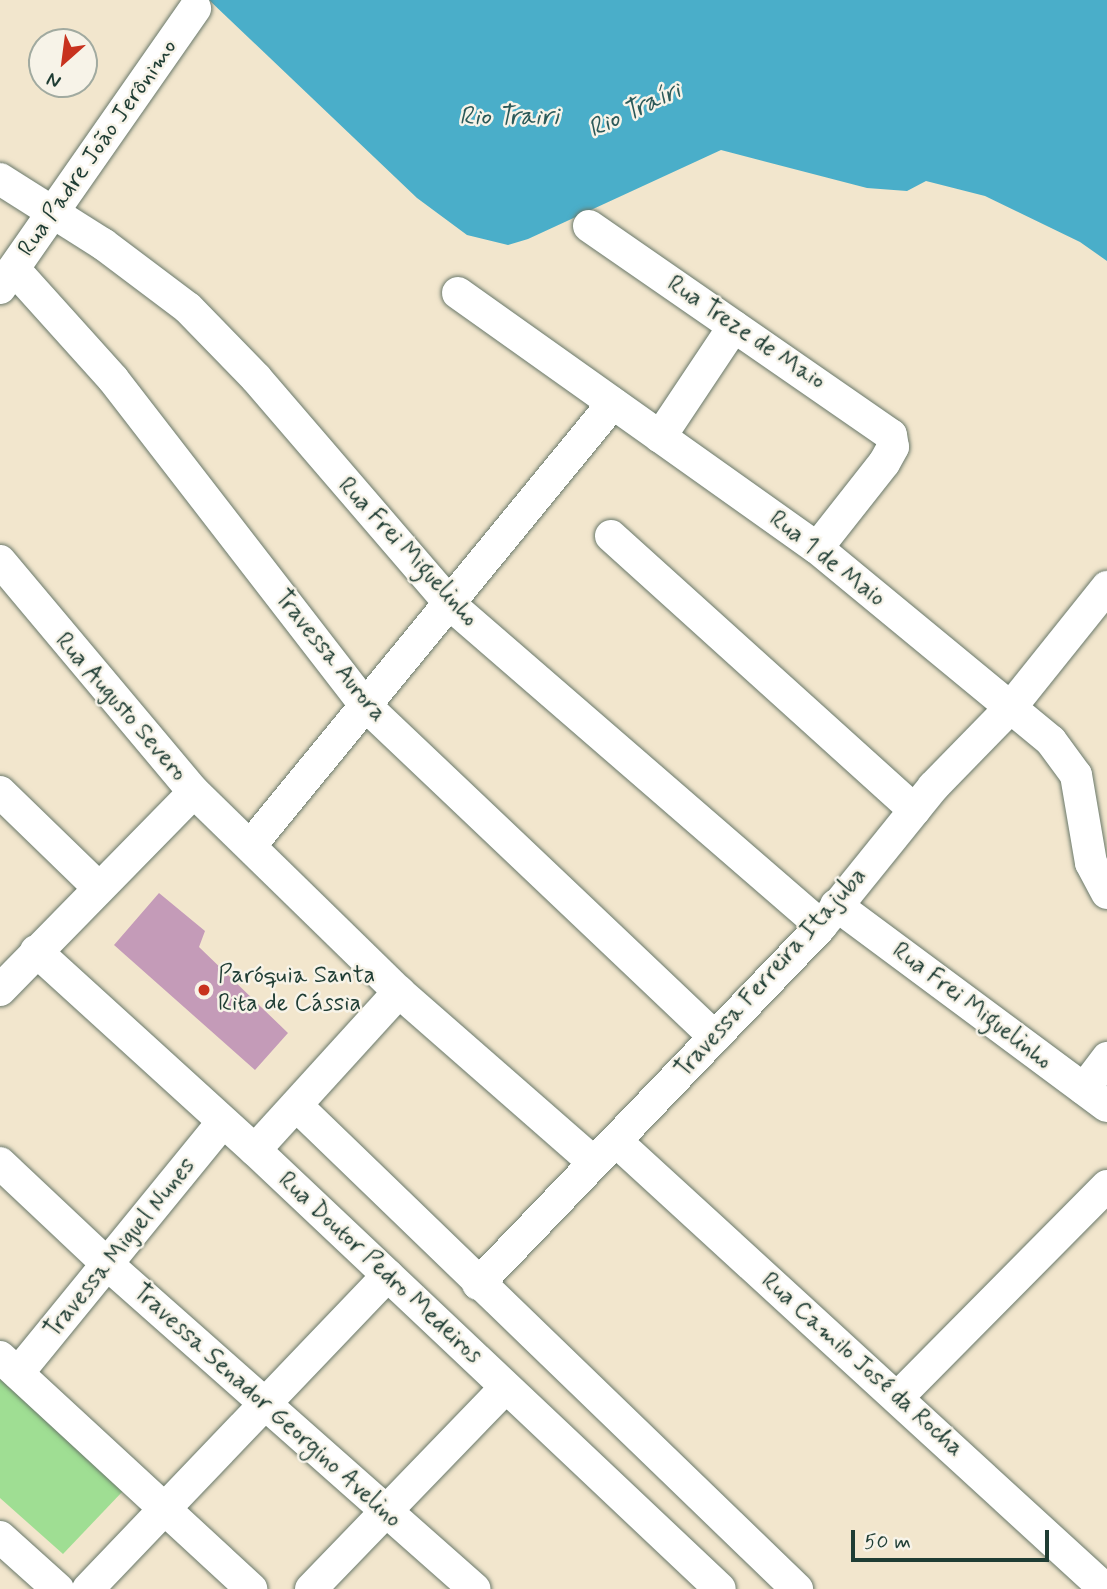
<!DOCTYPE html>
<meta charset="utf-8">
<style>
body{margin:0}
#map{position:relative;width:1107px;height:1589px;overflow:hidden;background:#f2e6cd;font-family:Mynerve,sans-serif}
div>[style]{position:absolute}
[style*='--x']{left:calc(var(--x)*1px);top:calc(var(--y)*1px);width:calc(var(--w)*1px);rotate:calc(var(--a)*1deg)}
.green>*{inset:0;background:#9fde93}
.water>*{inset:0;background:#4aaec9}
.building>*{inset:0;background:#c49bb8}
.roads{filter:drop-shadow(0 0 2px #69786a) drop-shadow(0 0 2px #69786a)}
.minor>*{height:32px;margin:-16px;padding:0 16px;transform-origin:16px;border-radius:16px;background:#fff}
.dots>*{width:19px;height:19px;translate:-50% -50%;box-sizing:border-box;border:4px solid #f7f3e8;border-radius:50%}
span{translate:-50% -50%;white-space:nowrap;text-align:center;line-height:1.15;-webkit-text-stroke:5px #f7f3e8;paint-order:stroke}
.street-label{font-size:24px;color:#1f3d34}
.poi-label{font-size:24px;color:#1f3d34}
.left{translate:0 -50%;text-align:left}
.water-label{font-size:26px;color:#2a5959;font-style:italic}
.north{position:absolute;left:28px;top:28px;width:70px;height:70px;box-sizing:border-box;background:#f7f3e8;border:2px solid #a1aaa0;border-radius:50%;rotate:208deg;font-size:19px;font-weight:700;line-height:28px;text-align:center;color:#1f3d34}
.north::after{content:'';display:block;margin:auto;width:24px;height:32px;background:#c8321e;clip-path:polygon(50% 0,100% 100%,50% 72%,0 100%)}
.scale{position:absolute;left:851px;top:1530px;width:198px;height:32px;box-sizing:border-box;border:4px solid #1f3d34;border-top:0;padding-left:9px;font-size:21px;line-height:24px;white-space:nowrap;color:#1f3d34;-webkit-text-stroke:5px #f7f3e8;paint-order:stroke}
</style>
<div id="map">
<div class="green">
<div style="clip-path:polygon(0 1379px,123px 1491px,63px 1554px,0 1498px)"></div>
</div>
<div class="water">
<div style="clip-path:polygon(209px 0,1107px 0,1107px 261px,1080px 242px,985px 196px,926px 181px,907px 191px,867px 188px,721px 150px,528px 239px,508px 245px,467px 235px,417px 198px)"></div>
</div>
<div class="building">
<div style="clip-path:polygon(159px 893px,205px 931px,199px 947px,288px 1033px,255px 1070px,114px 945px)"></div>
</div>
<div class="roads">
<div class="minor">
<div style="--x:0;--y:179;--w:122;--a:32.3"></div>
<div style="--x:103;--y:244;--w:106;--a:37"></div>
<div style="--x:188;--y:308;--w:98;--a:45.8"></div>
<div style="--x:256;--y:378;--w:301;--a:49.3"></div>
<div style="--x:452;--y:606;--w:488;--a:40.9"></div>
<div style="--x:589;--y:226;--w:367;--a:34.7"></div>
<div style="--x:891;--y:435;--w:12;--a:81"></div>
<div style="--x:893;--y:447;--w:18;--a:119"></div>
<div style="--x:884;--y:463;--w:108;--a:128.2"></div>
<div style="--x:14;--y:269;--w:148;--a:48"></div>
<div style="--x:113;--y:379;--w:413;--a:52.3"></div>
<div style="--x:366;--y:706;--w:481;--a:43.5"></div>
<div style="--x:0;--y:288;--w:341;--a:-55.1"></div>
<div style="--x:458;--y:293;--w:440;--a:35.4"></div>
<div style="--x:817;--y:548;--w:303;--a:39.5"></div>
<div style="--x:1051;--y:741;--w:42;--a:53.7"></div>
<div style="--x:1076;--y:775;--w:89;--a:80.3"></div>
<div style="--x:1091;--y:863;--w:34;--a:62"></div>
<div style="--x:660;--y:437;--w:133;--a:-56.3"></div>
<div style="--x:611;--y:536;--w:409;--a:42.1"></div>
<div style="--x:0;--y:561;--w:302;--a:50"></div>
<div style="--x:194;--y:792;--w:286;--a:44.3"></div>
<div style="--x:399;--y:992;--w:259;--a:41.2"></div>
<div style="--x:0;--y:792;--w:136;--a:44.1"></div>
<div style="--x:251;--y:845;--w:571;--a:-50.68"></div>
<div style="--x:836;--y:905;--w:337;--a:36.6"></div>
<div style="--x:36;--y:951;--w:296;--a:42.3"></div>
<div style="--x:255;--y:1150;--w:639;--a:43.35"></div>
<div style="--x:0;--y:990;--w:277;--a:-45.6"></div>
<div style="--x:1084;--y:1089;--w:39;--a:-53"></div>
<div style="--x:298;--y:1107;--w:694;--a:44.01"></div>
<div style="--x:617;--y:1142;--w:662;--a:42.49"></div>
<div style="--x:255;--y:1150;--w:214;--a:-47.7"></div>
<div style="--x:0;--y:1163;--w:146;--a:43.3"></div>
<div style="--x:106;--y:1263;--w:492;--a:41.5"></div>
<div style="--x:478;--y:1284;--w:496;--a:-46.2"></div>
<div style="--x:821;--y:926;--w:179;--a:-51.1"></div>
<div style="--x:933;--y:787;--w:112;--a:-45.7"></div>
<div style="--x:1011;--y:707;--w:154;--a:-51.3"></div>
<div style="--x:0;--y:1357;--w:342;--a:42.7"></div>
<div style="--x:18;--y:1373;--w:324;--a:-50.8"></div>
<div style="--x:898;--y:1397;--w:297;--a:-45.3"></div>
<div style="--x:0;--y:1537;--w:78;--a:41.9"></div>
<div style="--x:88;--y:1589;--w:434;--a:-46.3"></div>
<div style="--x:311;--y:1589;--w:279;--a:-46"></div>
</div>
</div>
<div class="dots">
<div style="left:204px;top:990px;background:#c8321e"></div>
</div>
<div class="street-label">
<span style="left:98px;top:148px;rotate:-55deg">Rua Padre João Jerônimo</span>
<span style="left:746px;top:333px;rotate:34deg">Rua Treze de Maio</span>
<span style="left:408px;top:552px;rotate:47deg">Rua Frei Miguelinho</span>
<span style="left:827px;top:559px;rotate:38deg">Rua 1 de Maio</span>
<span style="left:330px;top:656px;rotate:51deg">Travessa Aurora</span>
<span style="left:121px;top:707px;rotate:49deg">Rua Augusto Severo</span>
<span style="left:771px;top:973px;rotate:-48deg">Travessa Ferreira Itajuba</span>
<span style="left:972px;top:1006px;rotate:37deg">Rua Frei Miguelinho</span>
<span style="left:120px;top:1248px;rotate:-51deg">Travessa Miguel Nunes</span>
<span style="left:380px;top:1268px;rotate:43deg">Rua Doutor Pedro Medeiros</span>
<span style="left:862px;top:1365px;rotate:42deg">Rua Camilo José da Rocha</span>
<span style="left:267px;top:1406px;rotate:42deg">Travessa Senador Georgino Avelino</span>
</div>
<div class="poi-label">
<span class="left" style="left:218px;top:990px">Paróquia Santa<br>Rita de Cássia</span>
</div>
<div class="water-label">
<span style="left:635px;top:111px;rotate:-25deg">Rio Traíri</span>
<span style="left:509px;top:118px">Rio Trairi</span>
</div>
<div class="north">N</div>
<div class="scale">50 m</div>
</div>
